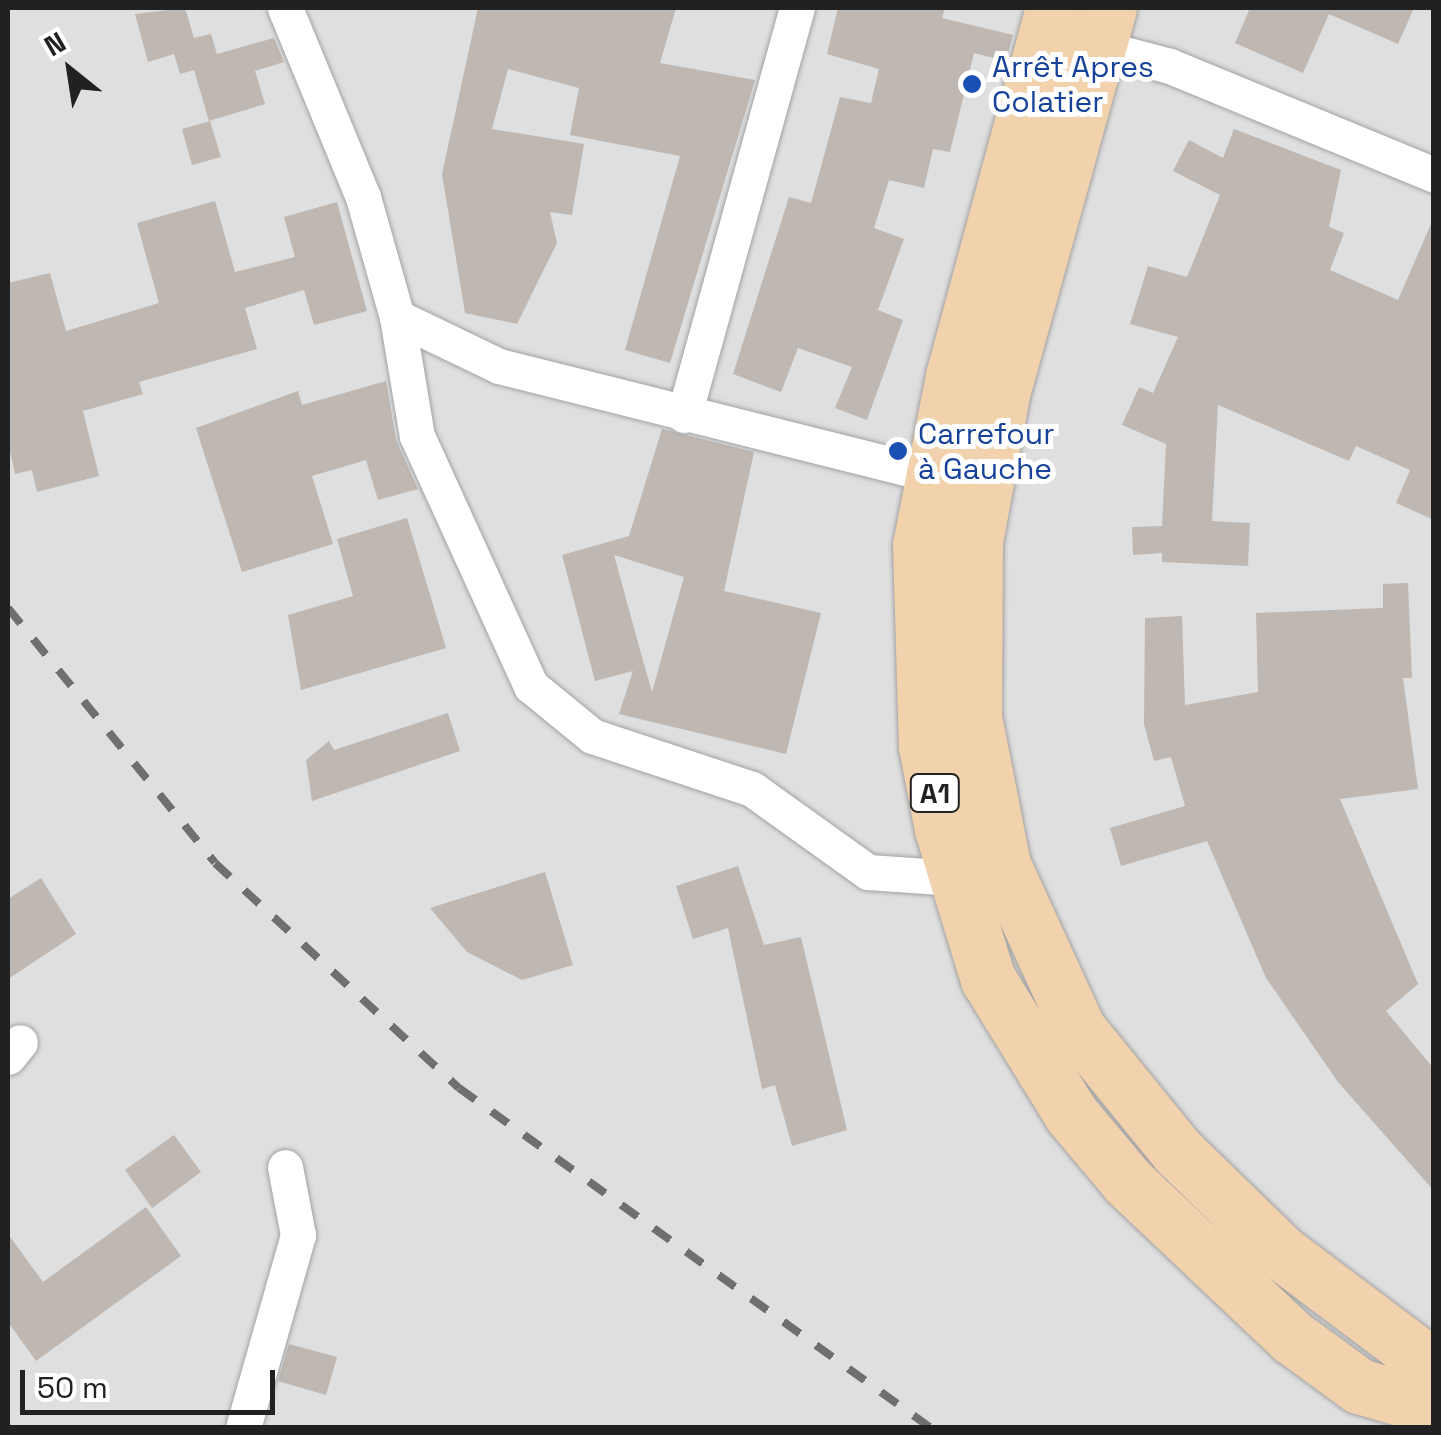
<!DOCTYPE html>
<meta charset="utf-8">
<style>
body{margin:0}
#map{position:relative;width:1441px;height:1435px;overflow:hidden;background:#f1eee9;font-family:"Space Grotesk",sans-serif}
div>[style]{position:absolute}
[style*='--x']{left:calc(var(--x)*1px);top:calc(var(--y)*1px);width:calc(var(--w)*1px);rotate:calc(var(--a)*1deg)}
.residential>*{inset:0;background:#dfdfdf}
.building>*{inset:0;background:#beb7b2}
.roads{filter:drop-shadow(0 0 2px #a2a2a2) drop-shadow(0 0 2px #a2a2a2)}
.minor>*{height:35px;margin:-17.5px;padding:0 17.5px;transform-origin:17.5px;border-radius:17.5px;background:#fff}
.primary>*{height:55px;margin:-27.5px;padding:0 27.5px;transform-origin:27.5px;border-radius:27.5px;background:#f2d2ad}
.rail>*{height:8px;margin-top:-4px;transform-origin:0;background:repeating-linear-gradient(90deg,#6f6f6f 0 20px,transparent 0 40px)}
.dots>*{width:28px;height:28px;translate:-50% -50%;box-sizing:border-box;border:5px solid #fff;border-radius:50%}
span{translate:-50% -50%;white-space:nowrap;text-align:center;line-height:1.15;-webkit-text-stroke:10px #fff;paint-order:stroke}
.shield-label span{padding:2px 8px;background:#fff;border:2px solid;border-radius:8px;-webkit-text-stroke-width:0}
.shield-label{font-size:28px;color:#212121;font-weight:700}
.transit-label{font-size:30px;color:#164399}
.left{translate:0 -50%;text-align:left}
.frame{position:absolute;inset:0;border:10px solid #212121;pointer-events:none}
.north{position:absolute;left:20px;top:20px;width:100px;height:100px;-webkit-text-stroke:8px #fff;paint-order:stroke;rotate:330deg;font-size:28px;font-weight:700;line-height:40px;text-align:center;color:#212121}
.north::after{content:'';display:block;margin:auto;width:35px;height:45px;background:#212121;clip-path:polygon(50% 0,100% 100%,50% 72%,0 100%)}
.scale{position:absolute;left:20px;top:1370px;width:255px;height:45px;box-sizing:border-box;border:5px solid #212121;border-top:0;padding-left:12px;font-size:30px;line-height:35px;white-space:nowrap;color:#212121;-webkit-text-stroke:8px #fff;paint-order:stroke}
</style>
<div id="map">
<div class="residential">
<div style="clip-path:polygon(8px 8px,1433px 8px,1433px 1427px,8px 1428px)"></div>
</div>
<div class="building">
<div style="clip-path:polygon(185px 8px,194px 38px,211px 34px,217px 54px,274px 38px,284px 62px,255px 71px,265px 104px,209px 121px,194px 70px,180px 74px,174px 54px,148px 62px,135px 14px)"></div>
<div style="clip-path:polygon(478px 8px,676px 8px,660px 63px,755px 80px,670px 363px,625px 350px,680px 156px,570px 135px,579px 88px,508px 69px,492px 129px,584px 144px,572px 215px,550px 212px,557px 243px,517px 324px,465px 313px,442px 174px)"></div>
<div style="clip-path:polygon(838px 8px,945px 8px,942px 18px,1013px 35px,1006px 61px,974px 53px,950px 152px,933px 149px,924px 188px,889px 180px,874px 228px,904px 239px,878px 310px,903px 320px,867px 420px,835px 408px,852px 367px,798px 348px,781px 392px,733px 374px,789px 197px,811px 203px,840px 97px,871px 103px,879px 69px,827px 54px)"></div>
<div style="clip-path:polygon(1250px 8px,1414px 8px,1398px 44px,1329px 14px,1303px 73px,1235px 43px)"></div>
<div style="clip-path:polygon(210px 121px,221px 157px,192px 165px,182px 129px)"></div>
<div style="clip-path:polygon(1234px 129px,1341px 170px,1329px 227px,1344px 233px,1330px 270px,1398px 300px,1434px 217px,1434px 520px,1396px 503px,1410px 470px,1356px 446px,1349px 461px,1218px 405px,1212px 521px,1250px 523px,1248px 566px,1162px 562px,1162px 553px,1133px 555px,1132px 527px,1162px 526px,1166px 444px,1122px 425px,1139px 387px,1153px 393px,1178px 337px,1130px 324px,1148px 266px,1187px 277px,1220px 195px,1173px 171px,1189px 140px,1223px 158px)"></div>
<div style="clip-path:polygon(215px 201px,235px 272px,295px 257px,284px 217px,337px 202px,367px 311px,314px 325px,304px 290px,245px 308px,257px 349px,139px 382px,143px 394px,83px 411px,99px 476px,37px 492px,32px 470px,15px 474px,8px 442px,8px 283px,50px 273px,66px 331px,159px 303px,137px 223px)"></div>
<div style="clip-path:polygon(386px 381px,396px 440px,418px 489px,378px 500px,366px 460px,312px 476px,333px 544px,242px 572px,196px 428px,298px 391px,302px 405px)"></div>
<div style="clip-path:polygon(evenodd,662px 429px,754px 452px,724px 591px,821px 613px,786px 754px,619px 714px,633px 671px,595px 681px,562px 555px,629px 536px,662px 429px,614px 555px,684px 577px,652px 692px,640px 650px,614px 555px)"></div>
<div style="clip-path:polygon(407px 518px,446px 648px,301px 690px,288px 615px,353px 596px,337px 539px)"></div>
<div style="clip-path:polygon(1408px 583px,1412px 678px,1403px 678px,1418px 789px,1340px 799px,1418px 984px,1386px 1011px,1434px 1069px,1434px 1191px,1338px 1082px,1266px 978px,1207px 841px,1121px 866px,1110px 828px,1185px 806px,1171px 757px,1154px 761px,1144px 724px,1145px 618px,1182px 616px,1185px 705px,1258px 692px,1256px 613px,1383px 608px,1383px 584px)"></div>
<div style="clip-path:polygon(448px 713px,460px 751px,312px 801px,306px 760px,329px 741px,334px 750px)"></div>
<div style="clip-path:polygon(738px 866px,764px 945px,801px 937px,847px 1130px,792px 1146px,775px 1085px,762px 1089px,728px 928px,693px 939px,676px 886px)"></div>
<div style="clip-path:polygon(545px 872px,573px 965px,522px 980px,467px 952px,430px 908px)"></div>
<div style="clip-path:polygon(41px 878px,76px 934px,8px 979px,8px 899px)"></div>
<div style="clip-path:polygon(174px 1135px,201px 1172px,152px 1208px,125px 1170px)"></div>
<div style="clip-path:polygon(146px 1207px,181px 1256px,36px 1361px,8px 1322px,8px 1234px,43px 1282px)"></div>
<div style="clip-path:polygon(289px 1344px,337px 1357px,326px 1395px,278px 1381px)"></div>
</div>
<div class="roads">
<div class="minor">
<div style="--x:285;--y:8;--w:204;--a:67.6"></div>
<div style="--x:363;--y:197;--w:125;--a:74.2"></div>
<div style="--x:397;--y:317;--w:113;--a:25.7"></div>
<div style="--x:499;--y:366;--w:465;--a:14.1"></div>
<div style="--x:1098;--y:47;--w:74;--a:14.8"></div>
<div style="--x:1170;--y:66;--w:286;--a:22.4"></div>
<div style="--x:397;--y:317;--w:121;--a:80.5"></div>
<div style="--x:417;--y:436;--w:275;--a:65.5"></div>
<div style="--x:531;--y:686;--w:79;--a:39.3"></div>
<div style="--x:592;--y:736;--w:169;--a:18.3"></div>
<div style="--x:752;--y:789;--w:143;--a:35.6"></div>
<div style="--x:868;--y:872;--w:87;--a:3.9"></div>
<div style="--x:684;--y:415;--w:422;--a:-74.5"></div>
<div style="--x:8;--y:1057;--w:19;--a:-51"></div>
<div style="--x:243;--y:1428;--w:201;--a:-74.1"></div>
<div style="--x:298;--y:1235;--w:69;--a:-100.8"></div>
</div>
<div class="primary">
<div style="--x:1053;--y:8;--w:381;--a:105.2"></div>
<div style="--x:953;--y:376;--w:172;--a:101"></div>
<div style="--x:920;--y:545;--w:201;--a:88.3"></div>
<div style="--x:926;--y:746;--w:85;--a:79.1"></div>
<div style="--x:942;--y:829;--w:157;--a:73"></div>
<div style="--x:988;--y:979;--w:158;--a:58.4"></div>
<div style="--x:1071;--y:1114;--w:89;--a:50"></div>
<div style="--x:1128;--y:1182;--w:226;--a:43.4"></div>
<div style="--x:1292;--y:1337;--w:83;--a:36.2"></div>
<div style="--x:1359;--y:1386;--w:78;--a:16.3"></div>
<div style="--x:1109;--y:8;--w:395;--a:105.5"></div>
<div style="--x:1003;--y:389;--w:155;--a:100.4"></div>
<div style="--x:975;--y:541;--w:176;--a:90.3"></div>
<div style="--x:974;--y:717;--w:151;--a:78.9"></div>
<div style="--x:1003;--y:865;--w:180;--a:65.4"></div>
<div style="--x:1078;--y:1029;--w:159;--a:50.9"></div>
<div style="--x:1178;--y:1152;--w:145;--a:44.2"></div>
<div style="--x:1282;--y:1253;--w:190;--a:36.9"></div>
</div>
</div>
<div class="rail">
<div style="--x:8;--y:608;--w:328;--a:50.9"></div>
<div style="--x:215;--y:863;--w:332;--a:42.7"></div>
<div style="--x:459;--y:1088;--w:582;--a:35.77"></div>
</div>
<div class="dots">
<div style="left:972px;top:84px;background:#1a4fb4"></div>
<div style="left:898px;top:451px;background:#1a4fb4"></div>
</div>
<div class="shield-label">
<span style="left:935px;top:793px">A1</span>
</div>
<div class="transit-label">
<span class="left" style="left:992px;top:84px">Arrêt Apres<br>Colatier</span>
<span class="left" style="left:918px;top:451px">Carrefour<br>à Gauche</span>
</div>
<div class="frame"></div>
<div class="north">N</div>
<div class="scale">50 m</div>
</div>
